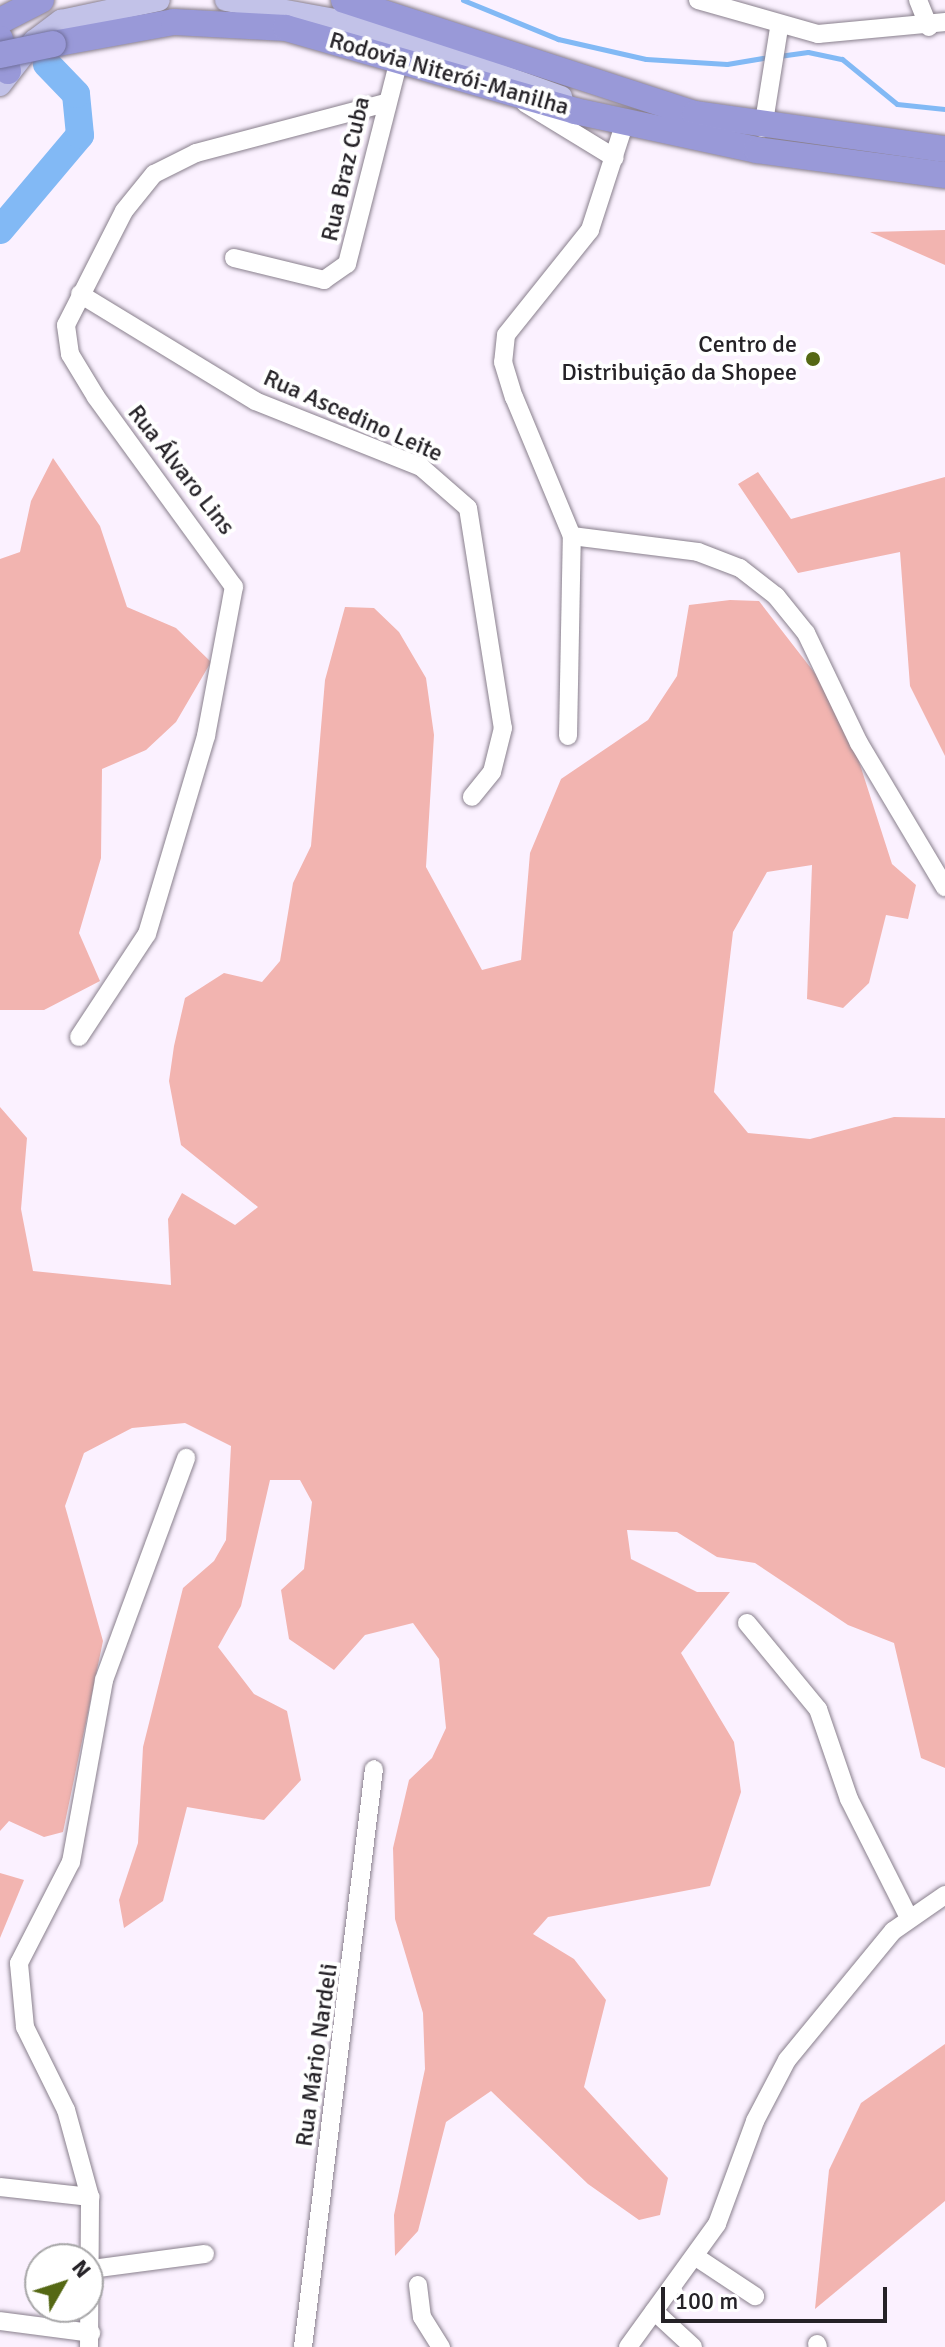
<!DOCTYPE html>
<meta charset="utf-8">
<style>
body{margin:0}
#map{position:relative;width:945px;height:2347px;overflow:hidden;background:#fbf1ff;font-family:Signika,sans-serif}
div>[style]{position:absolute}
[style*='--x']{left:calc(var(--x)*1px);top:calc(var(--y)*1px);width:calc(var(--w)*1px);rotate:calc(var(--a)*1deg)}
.green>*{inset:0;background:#f2b4b0}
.stream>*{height:5px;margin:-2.5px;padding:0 2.5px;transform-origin:2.5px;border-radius:2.5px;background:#82b9f5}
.river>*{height:28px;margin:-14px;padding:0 14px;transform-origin:14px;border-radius:14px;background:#82b9f5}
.roads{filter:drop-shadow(0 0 2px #89808d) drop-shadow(0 0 2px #89808d)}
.minor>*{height:18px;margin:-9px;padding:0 9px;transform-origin:9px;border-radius:9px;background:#fff}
.major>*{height:22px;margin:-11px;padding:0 11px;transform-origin:11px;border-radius:11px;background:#c2c2e8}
.highway>*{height:26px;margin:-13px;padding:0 13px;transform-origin:13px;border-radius:13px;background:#9999d8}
.bridges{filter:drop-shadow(0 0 2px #706f9a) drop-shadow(0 0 2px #706f9a)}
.highway-bridge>*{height:26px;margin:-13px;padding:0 13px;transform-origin:13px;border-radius:13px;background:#9999d8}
.dots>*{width:22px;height:22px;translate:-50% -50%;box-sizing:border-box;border:4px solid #fff;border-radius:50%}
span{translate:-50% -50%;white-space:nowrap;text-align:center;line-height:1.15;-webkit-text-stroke:8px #fff;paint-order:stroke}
.street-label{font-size:24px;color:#252227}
.poi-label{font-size:24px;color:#252227}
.right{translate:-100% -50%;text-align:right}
.north{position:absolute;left:24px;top:2243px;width:80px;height:80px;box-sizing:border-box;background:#fff;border:2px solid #a8a7a9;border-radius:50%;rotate:51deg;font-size:22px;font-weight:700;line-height:32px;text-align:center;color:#252227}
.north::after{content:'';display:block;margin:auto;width:28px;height:36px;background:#556814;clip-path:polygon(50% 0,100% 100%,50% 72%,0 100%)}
.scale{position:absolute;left:661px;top:2287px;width:226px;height:36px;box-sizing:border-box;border:4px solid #252227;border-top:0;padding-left:10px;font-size:24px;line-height:28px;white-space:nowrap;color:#252227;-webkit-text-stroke:6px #fff;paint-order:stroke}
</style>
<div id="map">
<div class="green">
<div style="clip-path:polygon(945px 230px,945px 265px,870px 232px)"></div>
<div style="clip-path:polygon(53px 458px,100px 526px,127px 607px,176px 628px,211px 662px,176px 722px,146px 750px,102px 769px,101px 858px,79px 933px,100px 981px,44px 1010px,0 1010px,0 559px,20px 552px,31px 501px)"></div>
<div style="clip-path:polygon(758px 472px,791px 519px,945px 477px,945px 756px,910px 686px,900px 552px,798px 573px,738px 484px)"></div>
<div style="clip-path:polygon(730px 600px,759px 601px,817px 676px,855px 749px,892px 864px,916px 885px,908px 919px,886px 915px,869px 983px,843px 1008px,807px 999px,812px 865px,767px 872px,733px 932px,714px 1092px,748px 1133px,810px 1139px,894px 1117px,945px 1118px,945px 1768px,921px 1758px,894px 1643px,848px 1625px,755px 1563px,717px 1557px,677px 1532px,627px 1530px,631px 1559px,697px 1592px,730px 1592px,681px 1653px,734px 1742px,741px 1792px,710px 1886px,548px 1917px,533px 1934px,574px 1959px,606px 2000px,584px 2087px,668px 2178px,660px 2215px,639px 2220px,588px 2184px,491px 2091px,446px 2122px,418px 2231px,395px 2256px,394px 2215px,425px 2069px,423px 2013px,395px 1919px,393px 1848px,409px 1780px,432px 1758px,446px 1728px,439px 1659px,413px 1623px,365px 1635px,334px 1670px,289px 1639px,281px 1590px,304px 1569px,312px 1502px,300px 1480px,270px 1480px,241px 1606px,218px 1647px,254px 1694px,287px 1711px,301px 1780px,264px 1820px,187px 1807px,163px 1901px,124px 1928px,119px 1900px,138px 1843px,143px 1747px,183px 1588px,214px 1561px,226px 1540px,231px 1446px,185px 1423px,132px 1428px,84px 1453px,65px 1506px,103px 1641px,63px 1832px,44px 1837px,9px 1821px,0 1831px,0 1107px,27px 1138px,21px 1209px,33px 1271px,171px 1285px,168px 1219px,182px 1193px,235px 1225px,258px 1207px,181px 1145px,169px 1081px,174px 1046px,185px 998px,224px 973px,262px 982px,280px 961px,293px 883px,311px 846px,325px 680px,345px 607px,374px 608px,399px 632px,426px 678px,434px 735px,426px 867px,482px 970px,521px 960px,530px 853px,561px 779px,648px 720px,677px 676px,689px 605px)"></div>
<div style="clip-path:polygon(0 1873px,24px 1880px,0 1938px)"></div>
<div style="clip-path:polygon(945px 2044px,945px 2201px,815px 2309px,829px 2170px,861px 2103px)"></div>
</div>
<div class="stream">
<div style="--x:463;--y:0;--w:103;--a:22.3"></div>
<div style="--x:558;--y:39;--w:90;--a:12.8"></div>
<div style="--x:646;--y:59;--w:81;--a:3.5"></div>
<div style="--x:727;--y:64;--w:43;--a:-9.5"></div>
<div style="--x:779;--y:56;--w:29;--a:-8"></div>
<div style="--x:808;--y:52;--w:35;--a:12"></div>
<div style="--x:842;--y:59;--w:71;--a:39.3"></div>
<div style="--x:897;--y:104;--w:48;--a:5.9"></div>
</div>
<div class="river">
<div style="--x:0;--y:230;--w:124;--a:-49.9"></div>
<div style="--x:80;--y:135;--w:41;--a:-95.6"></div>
<div style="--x:76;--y:94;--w:42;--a:-134"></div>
</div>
<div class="roads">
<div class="minor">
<div style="--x:698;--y:0;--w:125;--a:15.8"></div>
<div style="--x:818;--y:34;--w:128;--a:-5.4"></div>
<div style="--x:918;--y:0;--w:29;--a:68"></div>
<div style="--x:525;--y:103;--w:105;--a:31.4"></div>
<div style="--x:625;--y:122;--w:114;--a:108"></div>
<div style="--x:590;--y:230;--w:134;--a:128.7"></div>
<div style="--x:506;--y:335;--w:27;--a:96"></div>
<div style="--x:503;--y:362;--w:37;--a:73"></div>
<div style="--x:514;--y:397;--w:151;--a:67.4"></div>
<div style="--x:572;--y:536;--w:127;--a:7.2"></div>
<div style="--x:698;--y:552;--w:45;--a:20.9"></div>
<div style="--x:740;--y:568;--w:46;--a:37.9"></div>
<div style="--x:776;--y:596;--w:48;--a:51"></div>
<div style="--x:806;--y:633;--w:122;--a:64.3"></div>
<div style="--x:859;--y:743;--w:168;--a:59.2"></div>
<div style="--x:763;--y:128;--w:101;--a:-80.9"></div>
<div style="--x:234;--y:258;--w:93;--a:13.7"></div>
<div style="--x:324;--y:280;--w:28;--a:-35"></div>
<div style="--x:347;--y:264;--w:211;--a:-75.7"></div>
<div style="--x:80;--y:294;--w:205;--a:31.4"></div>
<div style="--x:255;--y:401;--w:179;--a:21.7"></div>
<div style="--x:421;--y:467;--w:62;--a:41.1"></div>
<div style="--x:468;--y:508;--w:223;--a:81"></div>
<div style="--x:503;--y:728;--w:45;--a:104"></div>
<div style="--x:492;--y:772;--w:32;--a:129"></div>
<div style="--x:568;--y:736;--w:200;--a:-88.9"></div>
<div style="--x:79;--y:1037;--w:123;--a:-56.6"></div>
<div style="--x:147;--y:934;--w:207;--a:-73.4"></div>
<div style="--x:206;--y:736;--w:152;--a:-79.4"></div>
<div style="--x:234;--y:587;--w:235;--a:-126"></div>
<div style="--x:96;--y:397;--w:50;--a:-121.2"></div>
<div style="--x:70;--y:354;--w:29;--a:-98"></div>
<div style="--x:66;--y:325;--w:128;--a:-63"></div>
<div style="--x:124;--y:211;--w:48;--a:-51"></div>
<div style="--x:154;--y:174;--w:47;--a:-26.6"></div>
<div style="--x:196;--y:153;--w:196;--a:-14.8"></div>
<div style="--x:747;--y:1623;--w:112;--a:50.5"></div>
<div style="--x:818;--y:1709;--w:95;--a:71"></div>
<div style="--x:849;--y:1799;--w:133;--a:63.2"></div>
<div style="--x:0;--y:2187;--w:91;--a:6.3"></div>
<div style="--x:696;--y:2257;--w:71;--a:33.5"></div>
<div style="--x:92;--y:2269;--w:114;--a:-7.6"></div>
<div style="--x:418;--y:2285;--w:32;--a:83"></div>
<div style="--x:422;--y:2317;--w:36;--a:58"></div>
<div style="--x:654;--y:2311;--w:53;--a:42.7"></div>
<div style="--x:0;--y:2321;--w:92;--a:7.5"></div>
<div style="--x:817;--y:2344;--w:3;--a:72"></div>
<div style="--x:89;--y:2347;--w:150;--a:-89.6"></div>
<div style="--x:90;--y:2197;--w:90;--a:-105.4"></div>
<div style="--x:66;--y:2110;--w:93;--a:-116.3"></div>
<div style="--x:25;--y:2027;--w:64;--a:-95.4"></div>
<div style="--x:19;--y:1963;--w:114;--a:-62.8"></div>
<div style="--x:71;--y:1862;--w:185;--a:-79.7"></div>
<div style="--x:104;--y:1680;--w:237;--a:-69.7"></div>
<div style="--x:303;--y:2347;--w:582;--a:-83"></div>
<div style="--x:628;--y:2347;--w:152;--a:-54.1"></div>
<div style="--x:717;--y:2224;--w:110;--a:-69.7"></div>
<div style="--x:755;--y:2121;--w:69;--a:-62.3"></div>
<div style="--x:787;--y:2060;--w:167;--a:-50.6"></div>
<div style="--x:893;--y:1931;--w:63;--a:-34.7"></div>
</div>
<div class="major">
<div style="--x:226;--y:0;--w:133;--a:10.4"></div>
<div style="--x:357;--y:24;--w:217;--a:19.7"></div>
<div style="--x:0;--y:85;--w:56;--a:-52.3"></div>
<div style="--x:34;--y:41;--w:34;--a:-37"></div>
<div style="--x:61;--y:21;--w:100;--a:-12.1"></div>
</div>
<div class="highway">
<div style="--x:344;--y:0;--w:369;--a:18"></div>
<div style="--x:695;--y:114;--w:252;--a:8"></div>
<div style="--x:0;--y:21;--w:46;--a:-27.1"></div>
<div style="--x:0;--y:39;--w:33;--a:76"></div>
<div style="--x:53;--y:44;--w:123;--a:-10.3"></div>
<div style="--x:174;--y:22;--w:112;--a:3.1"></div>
<div style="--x:286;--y:28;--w:301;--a:16"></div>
<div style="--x:575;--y:111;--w:186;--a:12.1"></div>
<div style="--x:757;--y:150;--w:190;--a:7.6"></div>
</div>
</div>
<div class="bridges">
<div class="highway-bridge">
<div style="--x:0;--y:55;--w:54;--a:-11.7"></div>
</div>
</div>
<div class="dots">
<div style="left:813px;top:359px;background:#556814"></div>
</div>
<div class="street-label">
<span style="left:449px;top:74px;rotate:16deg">Rodovia Niterói-Manilha</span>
<span style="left:346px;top:169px;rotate:-77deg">Rua Braz Cuba</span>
<span style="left:353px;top:416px;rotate:24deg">Rua Ascedino Leite</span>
<span style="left:181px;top:470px;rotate:52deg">Rua Álvaro Lins</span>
<span style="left:317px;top:2055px;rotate:-82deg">Rua Mário Nardeli</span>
</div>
<div class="poi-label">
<span class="right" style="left:797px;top:359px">Centro de<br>Distribuição da Shopee</span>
</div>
<div class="north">N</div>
<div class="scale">100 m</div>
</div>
